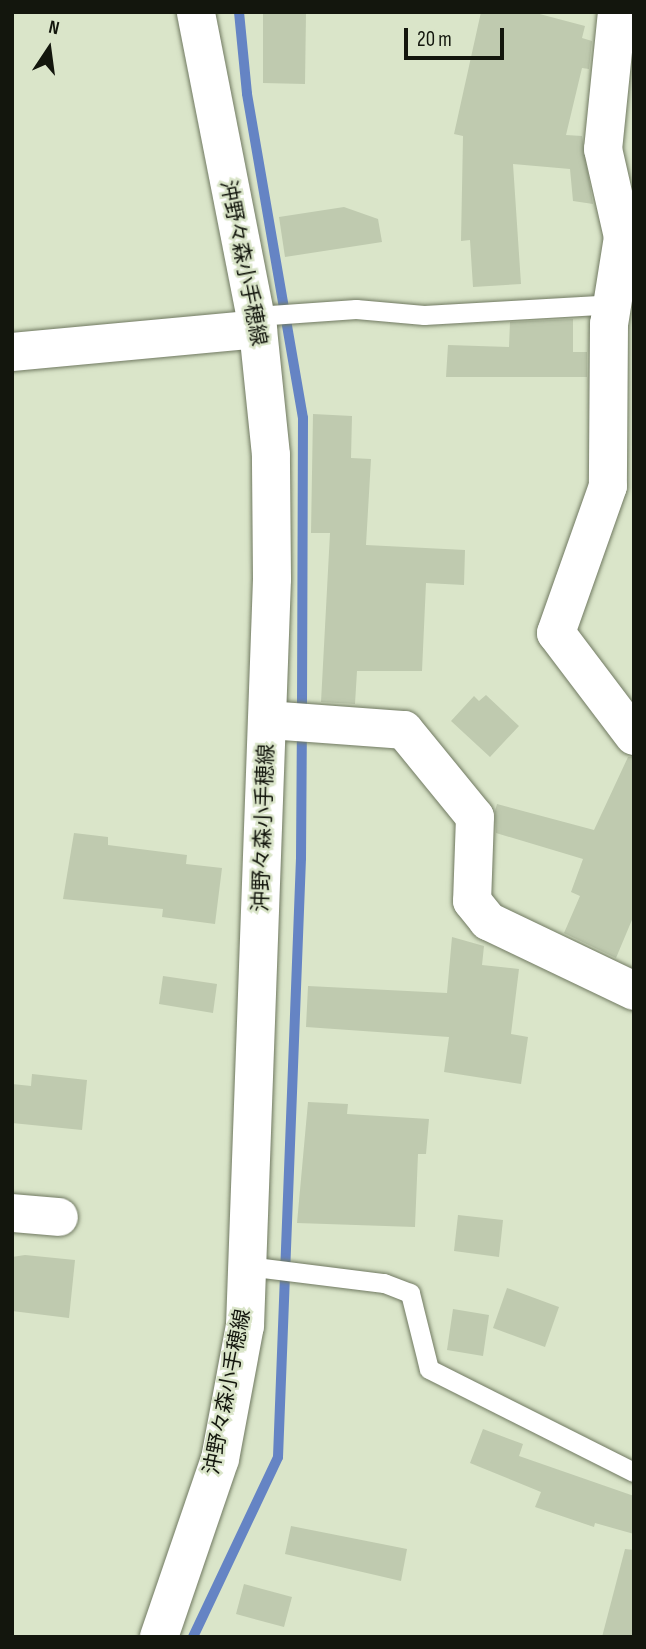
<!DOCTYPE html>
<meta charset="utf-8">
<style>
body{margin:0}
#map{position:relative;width:646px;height:1649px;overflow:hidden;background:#dae5c9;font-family:"Sofia Sans Condensed","Noto Sans JP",sans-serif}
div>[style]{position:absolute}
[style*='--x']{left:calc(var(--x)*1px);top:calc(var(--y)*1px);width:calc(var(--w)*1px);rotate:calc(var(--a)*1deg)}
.stream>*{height:10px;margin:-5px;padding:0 5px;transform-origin:5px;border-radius:5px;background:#6584c4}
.building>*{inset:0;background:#bfcaaf}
.roads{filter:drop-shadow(0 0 2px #707961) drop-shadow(0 0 2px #707961)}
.service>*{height:19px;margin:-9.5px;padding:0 9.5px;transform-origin:9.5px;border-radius:9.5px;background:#fff}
.minor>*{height:38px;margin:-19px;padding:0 19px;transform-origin:19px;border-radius:19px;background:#fff}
.secondary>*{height:38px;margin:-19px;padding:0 19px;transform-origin:19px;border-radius:19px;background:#fff}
span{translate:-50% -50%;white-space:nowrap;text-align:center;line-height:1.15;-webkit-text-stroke:5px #dae5c9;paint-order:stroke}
.street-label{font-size:21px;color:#13160d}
.frame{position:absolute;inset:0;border:14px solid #13160d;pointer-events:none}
.north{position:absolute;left:14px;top:14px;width:70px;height:70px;-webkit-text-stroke:5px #dae5c9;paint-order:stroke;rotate:13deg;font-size:19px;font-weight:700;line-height:28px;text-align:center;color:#13160d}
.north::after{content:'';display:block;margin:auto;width:24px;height:32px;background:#13160d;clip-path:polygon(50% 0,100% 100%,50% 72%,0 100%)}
.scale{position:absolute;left:404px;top:28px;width:100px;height:32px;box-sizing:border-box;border:4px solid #13160d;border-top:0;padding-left:9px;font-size:21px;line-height:24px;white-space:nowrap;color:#13160d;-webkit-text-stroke:5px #dae5c9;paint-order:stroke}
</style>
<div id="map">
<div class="stream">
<div style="--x:239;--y:12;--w:82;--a:84.4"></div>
<div style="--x:247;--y:94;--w:329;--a:80.2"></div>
<div style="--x:303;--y:418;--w:296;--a:90.2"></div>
<div style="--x:193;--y:1637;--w:199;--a:-64.7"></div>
<div style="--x:278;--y:1457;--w:599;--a:-87.8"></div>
<div style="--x:301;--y:858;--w:129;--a:-89.6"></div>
</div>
<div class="building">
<div style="clip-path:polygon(263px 12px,306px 12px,305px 84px,263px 83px)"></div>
<div style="clip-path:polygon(481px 12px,532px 12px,585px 26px,582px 38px,592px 41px,589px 69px,582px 68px,566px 135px,582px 136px,593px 204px,573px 201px,570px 169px,513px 164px,521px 284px,473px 287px,470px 240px,461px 241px,463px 136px,454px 134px)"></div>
<div style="clip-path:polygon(344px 207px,378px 219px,382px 242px,285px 257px,279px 217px)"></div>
<div style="clip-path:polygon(573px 319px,573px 352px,587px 352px,587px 377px,446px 377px,448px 345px,509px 347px,510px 322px)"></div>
<div style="clip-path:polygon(313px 414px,352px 416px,351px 458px,371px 459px,366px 545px,465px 550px,464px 585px,426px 583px,422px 671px,357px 671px,355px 704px,321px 702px,330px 533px,311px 533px)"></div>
<div style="clip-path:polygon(486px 695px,519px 726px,490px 757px,451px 721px,474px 696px,479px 701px)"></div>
<div style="clip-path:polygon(628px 757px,634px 757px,634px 915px,616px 958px,564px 933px,580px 896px,571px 892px,583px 859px,496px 833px,495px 811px,497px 804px,594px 830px)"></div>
<div style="clip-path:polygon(74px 833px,108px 837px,108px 845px,187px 855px,186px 864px,222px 868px,215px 924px,162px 917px,163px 909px,63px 899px)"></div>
<div style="clip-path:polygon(452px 937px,484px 946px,482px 965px,519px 969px,511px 1034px,528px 1037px,521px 1084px,444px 1072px,449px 1037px,306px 1027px,308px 986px,447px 993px)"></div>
<div style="clip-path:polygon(163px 976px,217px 984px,213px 1013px,159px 1004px)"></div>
<div style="clip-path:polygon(32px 1074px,87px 1080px,82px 1130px,12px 1123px,12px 1084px,31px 1086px)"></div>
<div style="clip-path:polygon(308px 1102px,348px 1104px,347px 1114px,429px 1119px,426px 1154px,418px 1154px,415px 1227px,297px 1223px)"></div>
<div style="clip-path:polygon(458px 1215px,503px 1220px,499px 1257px,454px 1251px)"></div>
<div style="clip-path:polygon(25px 1255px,75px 1260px,69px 1318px,12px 1311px,12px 1257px)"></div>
<div style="clip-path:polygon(507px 1288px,559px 1307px,545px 1347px,493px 1328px)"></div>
<div style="clip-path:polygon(453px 1309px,489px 1315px,483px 1356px,447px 1350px)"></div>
<div style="clip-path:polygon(483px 1429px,523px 1444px,519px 1456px,634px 1496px,634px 1534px,595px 1523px,594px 1527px,535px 1507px,541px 1492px,470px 1463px)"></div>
<div style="clip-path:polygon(291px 1526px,407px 1549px,401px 1581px,285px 1554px)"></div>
<div style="clip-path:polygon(625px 1549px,634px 1550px,634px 1637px,602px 1637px)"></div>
<div style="clip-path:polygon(244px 1584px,292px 1597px,284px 1627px,236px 1614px)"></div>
</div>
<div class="roads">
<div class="service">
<div style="--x:256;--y:316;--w:100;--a:-4"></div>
<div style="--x:356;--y:309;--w:68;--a:5"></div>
<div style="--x:424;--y:315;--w:188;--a:-3.3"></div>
<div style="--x:247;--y:1266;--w:138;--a:7.1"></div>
<div style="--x:384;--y:1283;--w:28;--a:21"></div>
<div style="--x:410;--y:1293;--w:78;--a:76"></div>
<div style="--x:429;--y:1369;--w:229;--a:26.7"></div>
</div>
<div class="minor">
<div style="--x:617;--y:12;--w:138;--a:95.8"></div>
<div style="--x:603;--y:149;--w:90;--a:77.2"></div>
<div style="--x:623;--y:237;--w:88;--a:99.1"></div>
<div style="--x:609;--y:324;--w:162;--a:90.4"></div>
<div style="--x:608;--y:486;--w:156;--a:109.5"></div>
<div style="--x:556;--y:633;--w:129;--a:52.9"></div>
<div style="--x:12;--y:352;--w:247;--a:-5.3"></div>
<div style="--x:268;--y:720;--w:136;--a:4.2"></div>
<div style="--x:404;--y:730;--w:112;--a:50.8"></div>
<div style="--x:475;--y:817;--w:84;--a:92"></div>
<div style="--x:472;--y:901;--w:26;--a:51"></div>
<div style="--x:488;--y:921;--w:162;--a:25.6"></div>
<div style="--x:12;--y:1213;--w:47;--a:4.9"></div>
</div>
<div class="secondary">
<div style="--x:159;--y:1637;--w:188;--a:-71.1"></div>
<div style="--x:220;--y:1459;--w:135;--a:-79.4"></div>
<div style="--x:245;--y:1326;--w:747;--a:-87.93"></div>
<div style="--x:272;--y:579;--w:124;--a:-90.5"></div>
<div style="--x:271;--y:455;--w:127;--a:-95.9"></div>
<div style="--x:258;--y:329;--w:323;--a:-101.1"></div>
</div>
</div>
<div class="street-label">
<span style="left:243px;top:263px;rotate:79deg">沖野々森小手穂線</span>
<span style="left:264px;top:828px;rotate:-88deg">沖野々森小手穂線</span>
<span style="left:228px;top:1392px;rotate:-79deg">沖野々森小手穂線</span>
</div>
<div class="frame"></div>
<div class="north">N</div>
<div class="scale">20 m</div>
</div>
